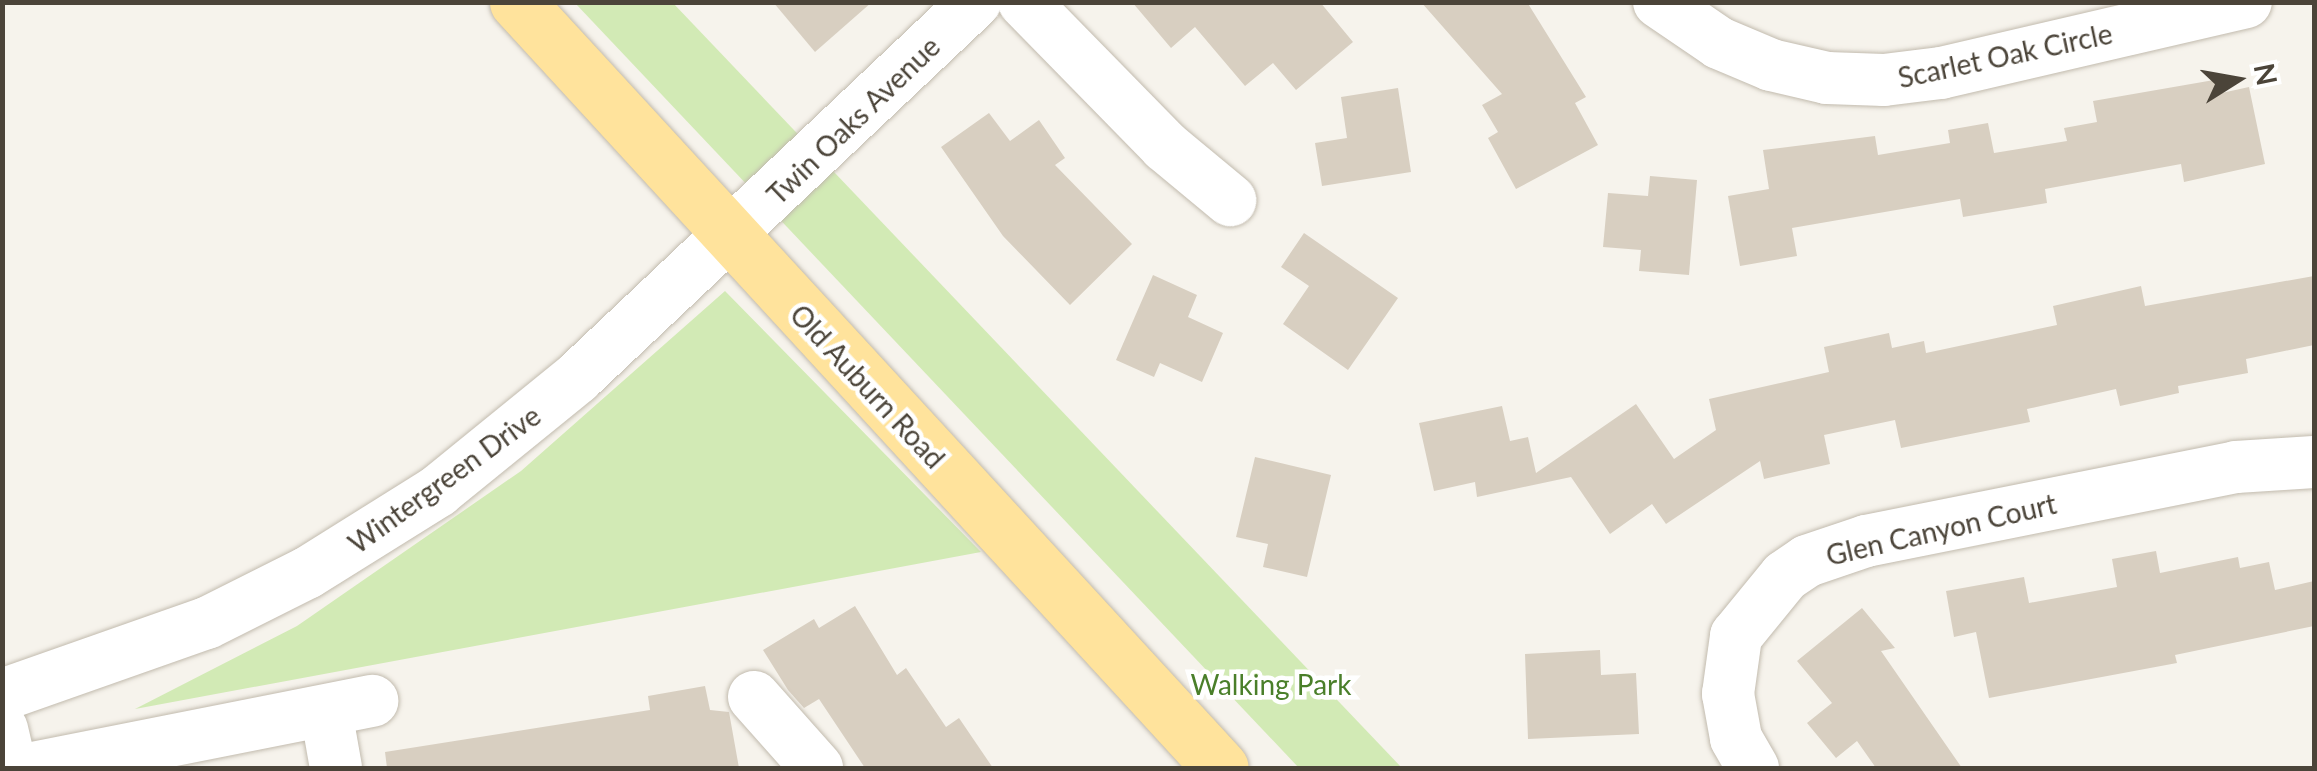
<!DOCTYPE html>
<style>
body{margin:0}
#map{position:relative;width:2317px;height:771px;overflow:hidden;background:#f6f3ec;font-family:Lato,sans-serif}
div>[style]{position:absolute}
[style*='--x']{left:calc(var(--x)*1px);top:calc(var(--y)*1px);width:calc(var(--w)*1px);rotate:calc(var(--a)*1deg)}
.green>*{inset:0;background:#d2eab5}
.building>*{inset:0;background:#d8cfc1}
.roads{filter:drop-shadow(0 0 2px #c2bbae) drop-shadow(0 0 2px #c2bbae)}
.minor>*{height:52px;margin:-26px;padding:0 26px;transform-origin:26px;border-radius:26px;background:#fff}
.major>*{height:55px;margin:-27.5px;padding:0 27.5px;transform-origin:27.5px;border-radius:27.5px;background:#ffe39c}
span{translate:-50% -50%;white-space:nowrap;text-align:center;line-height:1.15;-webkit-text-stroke:9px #fff;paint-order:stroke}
.street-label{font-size:28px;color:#4b4439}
.park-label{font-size:28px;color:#4a7f2a}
.frame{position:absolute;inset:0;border:5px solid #4b4439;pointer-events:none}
.north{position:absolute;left:2187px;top:30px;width:100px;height:100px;-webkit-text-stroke:8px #fff;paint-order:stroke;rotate:79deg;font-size:28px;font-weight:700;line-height:40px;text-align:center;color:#4b4439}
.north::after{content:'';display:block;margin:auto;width:35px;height:45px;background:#4b4439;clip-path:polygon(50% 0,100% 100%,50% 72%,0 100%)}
</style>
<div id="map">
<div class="green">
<div style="clip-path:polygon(575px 3px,673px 3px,1402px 768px,1299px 768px)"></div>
<div style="clip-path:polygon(725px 291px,981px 552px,135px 709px,297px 626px,521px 471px)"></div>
</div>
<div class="building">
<div style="clip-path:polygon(773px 2px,872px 2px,815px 52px)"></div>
<div style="clip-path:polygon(1132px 2px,1320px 2px,1353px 42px,1296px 90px,1273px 63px,1245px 86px,1195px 27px,1171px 48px)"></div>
<div style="clip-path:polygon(1421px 2px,1527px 2px,1586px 97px,1575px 103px,1598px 145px,1516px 189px,1488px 138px,1498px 132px,1482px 105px,1502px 94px)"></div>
<div style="clip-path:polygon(2214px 80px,2217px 94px,2249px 87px,2265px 164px,2184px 182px,2181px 164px,2045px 189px,2047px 203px,1963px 217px,1960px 199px,1792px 228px,1797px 256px,1740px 266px,1728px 196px,1769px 189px,1763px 150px,1875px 136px,1878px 155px,1950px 143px,1948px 130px,1988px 123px,1994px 153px,2067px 141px,2064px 128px,2097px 122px,2093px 101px)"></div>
<div style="clip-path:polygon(1398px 88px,1411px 172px,1322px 186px,1315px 143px,1347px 138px,1341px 97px)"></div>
<div style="clip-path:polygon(989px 113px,1010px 141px,1039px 120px,1065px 158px,1055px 165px,1132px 244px,1070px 305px,1003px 236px,941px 147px)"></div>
<div style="clip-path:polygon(1650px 176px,1697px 180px,1689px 275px,1639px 271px,1641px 250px,1603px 247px,1608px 193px,1648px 196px)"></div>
<div style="clip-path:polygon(1304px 233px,1398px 298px,1348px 370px,1283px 324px,1309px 286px,1281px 267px)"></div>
<div style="clip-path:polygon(1153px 275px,1197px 295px,1188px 317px,1223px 333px,1202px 382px,1160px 363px,1154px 377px,1116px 360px)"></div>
<div style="clip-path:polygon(2314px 276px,2314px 345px,2246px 359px,2248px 373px,2178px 386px,2179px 393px,2120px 406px,2116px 389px,2027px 409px,2030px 422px,1901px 448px,1895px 420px,1824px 435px,1830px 464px,1764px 479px,1760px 461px,1666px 524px,1652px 504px,1610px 534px,1571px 477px,1477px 497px,1475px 482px,1434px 491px,1419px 423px,1502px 406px,1510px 441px,1528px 437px,1536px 473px,1636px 404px,1674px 459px,1716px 430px,1709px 399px,1829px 372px,1824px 347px,1889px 333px,1892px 348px,1924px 341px,1926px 353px,2057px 325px,2053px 306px,2141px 286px,2145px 306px)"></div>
<div style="clip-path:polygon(1255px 457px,1331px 475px,1307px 577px,1263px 567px,1268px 544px,1236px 537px)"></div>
<div style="clip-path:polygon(2156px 551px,2160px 573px,2238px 557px,2240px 568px,2269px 562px,2275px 590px,2314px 581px,2314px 626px,2175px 655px,2177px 663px,1989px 698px,1976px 632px,1954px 637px,1946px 591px,2024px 577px,2029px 603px,2117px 587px,2112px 559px)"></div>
<div style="clip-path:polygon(855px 606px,897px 675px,906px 668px,946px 727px,959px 718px,993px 768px,865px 768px,819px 699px,804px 708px,788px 690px,763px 650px,814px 619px,819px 628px)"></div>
<div style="clip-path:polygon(1862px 608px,1895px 648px,1881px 651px,1962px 768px,1876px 768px,1857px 741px,1836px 758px,1807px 723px,1832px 703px,1797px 661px)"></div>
<div style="clip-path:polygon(1600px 650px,1601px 675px,1636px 673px,1639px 734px,1528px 739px,1525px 654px)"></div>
<div style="clip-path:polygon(705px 686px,710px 710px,729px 712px,739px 768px,387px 768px,385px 752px,650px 710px,648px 696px)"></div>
</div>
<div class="roads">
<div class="minor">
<div style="--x:1024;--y:2;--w:202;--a:45.6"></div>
<div style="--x:1165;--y:146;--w:85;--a:39.7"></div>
<div style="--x:1659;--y:2;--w:73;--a:34.3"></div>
<div style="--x:1719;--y:43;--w:56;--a:22.9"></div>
<div style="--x:1771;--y:65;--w:57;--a:13.1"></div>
<div style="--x:1827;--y:78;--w:57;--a:2"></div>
<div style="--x:1884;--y:80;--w:57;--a:-7"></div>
<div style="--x:1941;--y:73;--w:313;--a:-13.1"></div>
<div style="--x:2;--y:695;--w:217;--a:-19.4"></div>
<div style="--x:207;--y:623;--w:112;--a:-26.6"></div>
<div style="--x:307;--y:573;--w:155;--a:-32"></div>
<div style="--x:438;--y:491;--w:179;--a:-39.1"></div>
<div style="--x:577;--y:378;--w:548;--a:-43.37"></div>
<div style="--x:754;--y:697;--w:95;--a:48.4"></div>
<div style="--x:326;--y:711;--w:58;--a:80"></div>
<div style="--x:2;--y:729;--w:40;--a:77"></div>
<div style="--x:33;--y:768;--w:346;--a:-11.2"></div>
<div style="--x:1753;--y:768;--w:34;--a:-120"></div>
<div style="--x:1736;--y:738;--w:45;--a:-100.3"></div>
<div style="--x:1728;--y:694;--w:59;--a:-82.1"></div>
<div style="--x:1736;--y:636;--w:77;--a:-50.8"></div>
<div style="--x:1785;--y:576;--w:27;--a:-34"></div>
<div style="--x:1807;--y:561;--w:62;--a:-18.7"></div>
<div style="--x:1866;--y:541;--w:377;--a:-11.3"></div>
<div style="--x:2236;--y:467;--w:78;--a:-3.7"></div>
</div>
<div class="major">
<div style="--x:517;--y:2;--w:1040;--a:47.42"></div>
</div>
</div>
<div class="street-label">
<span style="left:2005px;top:55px;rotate:-12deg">Scarlet Oak Circle</span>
<span style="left:853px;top:120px;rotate:-44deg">Twin Oaks Avenue</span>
<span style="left:868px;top:386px;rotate:47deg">Old Auburn Road</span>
<span style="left:444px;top:479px;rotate:-36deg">Wintergreen Drive</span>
<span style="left:1941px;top:529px;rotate:-13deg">Glen Canyon Court</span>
</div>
<div class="park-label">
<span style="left:1271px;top:684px">Walking Park</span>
</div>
<div class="frame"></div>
<div class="north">N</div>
</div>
